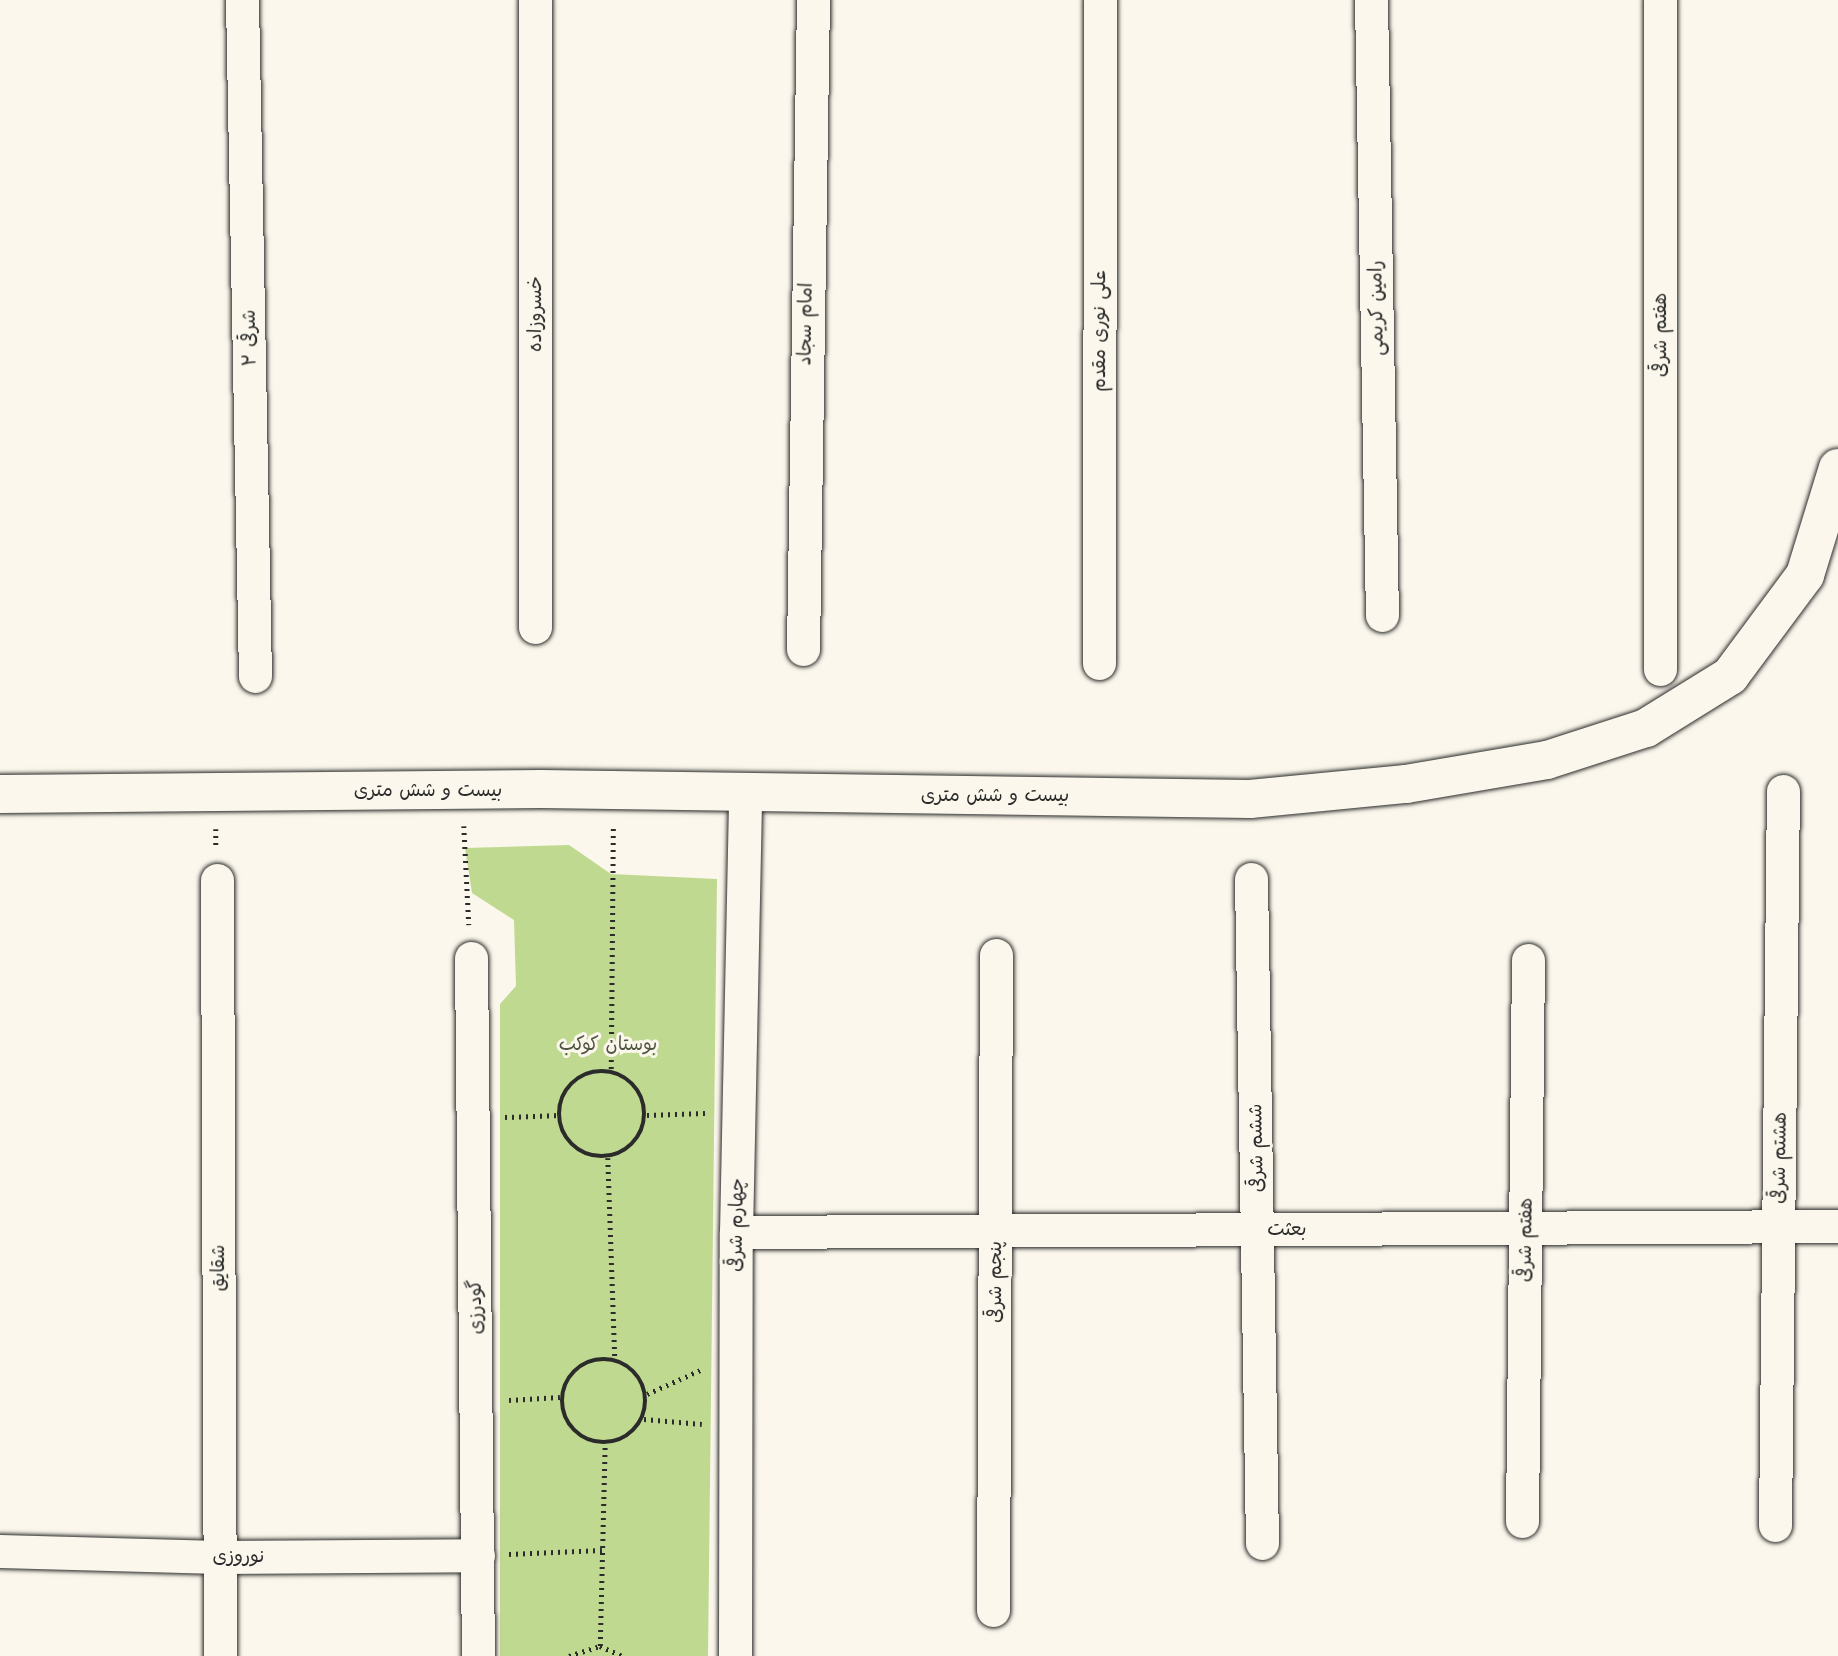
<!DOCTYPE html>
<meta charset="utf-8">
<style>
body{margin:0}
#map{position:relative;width:1838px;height:1656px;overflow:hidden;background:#fbf7ec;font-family:"Shantell Sans","Playpen Sans Arabic",sans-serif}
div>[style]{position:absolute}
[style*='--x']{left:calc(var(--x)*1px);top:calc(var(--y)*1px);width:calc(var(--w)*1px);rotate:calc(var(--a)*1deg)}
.green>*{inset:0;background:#c0d990}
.path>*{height:4.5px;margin-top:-2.25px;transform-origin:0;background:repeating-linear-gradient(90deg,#2b2b2b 0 2px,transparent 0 7px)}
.path>.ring{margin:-2.25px;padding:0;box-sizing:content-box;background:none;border:4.5px solid #2b2b2b;border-radius:50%}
.roads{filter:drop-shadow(0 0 2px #2b2b2b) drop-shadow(0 0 2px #2b2b2b)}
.minor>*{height:33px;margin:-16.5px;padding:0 16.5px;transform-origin:16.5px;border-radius:16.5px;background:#fbf7ec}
.tertiary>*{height:38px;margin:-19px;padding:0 19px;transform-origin:19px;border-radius:19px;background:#fbf7ec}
span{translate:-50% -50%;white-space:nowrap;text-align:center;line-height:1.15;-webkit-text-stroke:6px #fbf7ec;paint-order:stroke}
.street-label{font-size:19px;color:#2b2b2b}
.park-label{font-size:19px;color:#505644}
</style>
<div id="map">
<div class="green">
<div style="clip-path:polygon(569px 845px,611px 874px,717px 879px,708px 1656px,500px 1656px,500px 1004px,516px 986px,514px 920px,472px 893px,465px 848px)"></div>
</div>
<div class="path">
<div style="--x:464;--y:826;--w:99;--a:87.1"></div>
<div style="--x:216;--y:829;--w:19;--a:90"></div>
<div style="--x:611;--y:1069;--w:244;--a:-89.5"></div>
<div class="ring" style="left:559px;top:1071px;width:81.5px;height:81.5px"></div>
<div style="--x:647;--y:1115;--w:58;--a:-2"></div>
<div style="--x:505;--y:1117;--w:55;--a:-2.1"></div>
<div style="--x:608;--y:1158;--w:201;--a:88"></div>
<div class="ring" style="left:562px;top:1359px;width:79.5px;height:79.5px"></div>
<div style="--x:647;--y:1394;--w:61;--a:-24.1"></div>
<div style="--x:509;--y:1400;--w:51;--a:-3.4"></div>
<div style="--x:644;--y:1419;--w:58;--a:4.9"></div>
<div style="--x:509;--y:1554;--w:93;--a:-2.5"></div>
<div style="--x:600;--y:1646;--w:201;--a:-88.6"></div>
<div style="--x:569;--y:1656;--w:33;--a:-18"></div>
<div style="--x:600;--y:1646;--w:24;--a:24"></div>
</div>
<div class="roads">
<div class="minor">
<div style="--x:242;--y:0;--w:676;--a:88.9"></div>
<div style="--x:1371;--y:0;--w:615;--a:88.98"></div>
<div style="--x:535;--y:627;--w:627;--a:-90"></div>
<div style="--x:803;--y:649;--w:649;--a:-89.12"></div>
<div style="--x:1099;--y:663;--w:663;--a:-89.91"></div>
<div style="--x:1660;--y:669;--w:669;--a:-90"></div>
<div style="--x:1251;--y:879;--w:664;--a:89.05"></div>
<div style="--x:217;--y:880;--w:776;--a:89.78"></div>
<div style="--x:471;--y:958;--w:698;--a:89.43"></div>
<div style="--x:736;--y:1232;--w:1102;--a:-0.31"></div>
<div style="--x:1522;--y:1521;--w:561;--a:-89.39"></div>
<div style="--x:1775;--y:1525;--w:734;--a:-89.38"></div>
<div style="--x:0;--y:1551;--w:219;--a:1.6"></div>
<div style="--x:219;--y:1557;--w:259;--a:-0.4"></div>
<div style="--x:993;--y:1610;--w:655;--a:-89.74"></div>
<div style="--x:735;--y:1656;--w:424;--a:-89.9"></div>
<div style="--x:736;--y:1232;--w:439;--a:-88.8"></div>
</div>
<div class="tertiary">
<div style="--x:0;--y:794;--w:541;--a:-0.53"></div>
<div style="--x:541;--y:789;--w:709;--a:0.81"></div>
<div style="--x:1250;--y:799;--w:157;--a:-5.5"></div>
<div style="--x:1406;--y:784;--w:143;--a:-9.7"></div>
<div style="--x:1547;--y:760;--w:104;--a:-17.9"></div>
<div style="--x:1646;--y:728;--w:99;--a:-31.8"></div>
<div style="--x:1730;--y:676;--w:126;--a:-53.4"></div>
<div style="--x:1805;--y:575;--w:112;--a:-72.9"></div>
</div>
</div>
<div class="street-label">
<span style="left:1376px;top:308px;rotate:-91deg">رامین کریمی</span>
<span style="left:535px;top:314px;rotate:-90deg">خسروزاده</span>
<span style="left:805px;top:324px;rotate:-89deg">امام سجاد</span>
<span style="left:1099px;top:331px;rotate:-90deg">علی نوری مقدم</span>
<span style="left:1660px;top:335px;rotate:-90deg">هفتم شرقی</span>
<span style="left:249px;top:338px;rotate:-91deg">۲ شرقی</span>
<span style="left:428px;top:790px">بیست و شش متری</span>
<span style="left:995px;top:795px">بیست و شش متری</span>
<span style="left:1256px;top:1148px;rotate:-91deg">ششم شرقی</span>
<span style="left:1779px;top:1158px;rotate:-89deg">هشتم شرقی</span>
<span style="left:736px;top:1225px;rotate:-89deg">چهارم شرقی</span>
<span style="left:1287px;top:1229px">بعثت</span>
<span style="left:1525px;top:1240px;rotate:-89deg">هفتم شرقی</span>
<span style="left:218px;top:1268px;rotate:-90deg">شقایق</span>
<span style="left:995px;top:1282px;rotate:-90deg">پنجم شرقی</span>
<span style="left:475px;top:1307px;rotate:-91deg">گودرزی</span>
<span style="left:239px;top:1556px">نوروزی</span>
</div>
<div class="park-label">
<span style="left:608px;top:1044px">بوستان کوکب</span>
</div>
</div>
